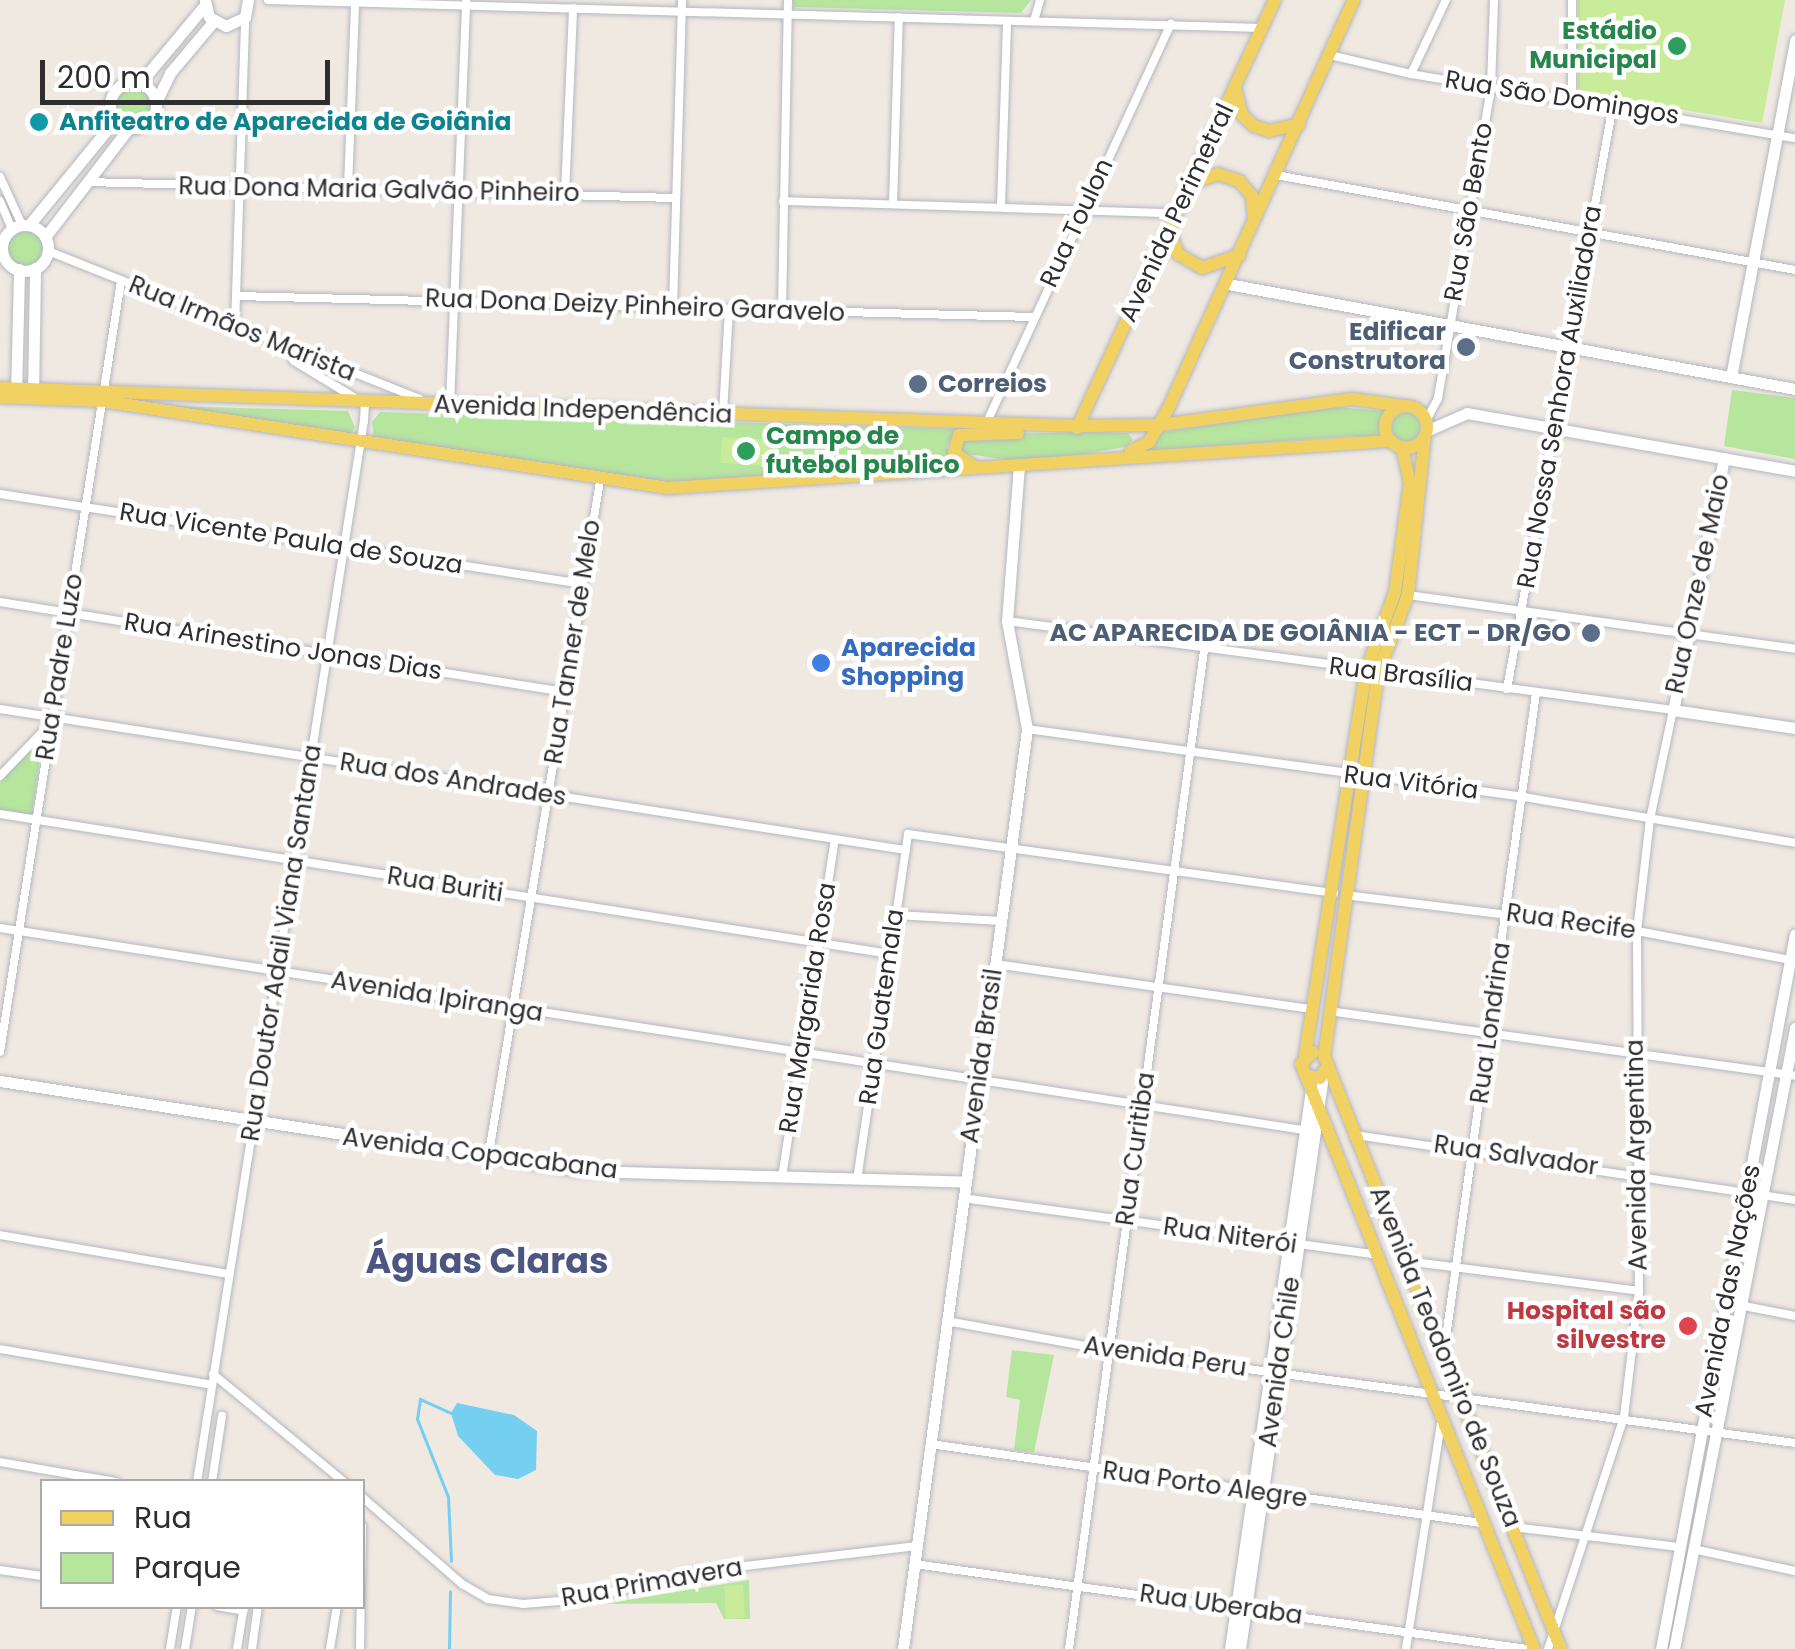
<!DOCTYPE html>
<meta charset="utf-8">
<style>
body{margin:0}
#map{position:relative;width:1795px;height:1649px;overflow:hidden;background:#efe9e1;font-family:Poppins,sans-serif}
div>[style]{position:absolute}
[style*='--x']{left:calc(var(--x)*1px);top:calc(var(--y)*1px);width:calc(var(--w)*1px);rotate:calc(var(--a)*1deg)}
.green>*{inset:0;background:#b6e59e}
.round{border-radius:50%}
.pitch>*{inset:0;background:#c9ec9a}
.water>*{inset:0;background:#75cff0}
.stream>*{height:2.5px;margin:-1.25px;padding:0 1.25px;transform-origin:1.25px;border-radius:1.25px;background:#75cff0}
.roads{filter:drop-shadow(0 0 2px #b4b7c1) drop-shadow(0 0 2px #b4b7c1)}
.street>*{height:8px;margin:-4px;padding:0 4px;transform-origin:4px;border-radius:4px;background:#fff}
.secondary>*{height:11px;margin:-5.5px;padding:0 5.5px;transform-origin:5.5px;border-radius:5.5px;background:#fff}
.secondary>.ring{margin:-5.5px;padding:0;box-sizing:content-box;background:none;border:11px solid #fff;border-radius:50%}
.primary>*{height:12px;margin:-6px;padding:0 6px;transform-origin:6px;border-radius:6px;background:#f2d163}
.primary>.ring{margin:-6px;padding:0;box-sizing:content-box;background:none;border:12px solid #f2d163;border-radius:50%}
.dots>*{width:28px;height:28px;translate:-50% -50%;box-sizing:border-box;border:5px solid #fff;border-radius:50%}
span{translate:-50% -50%;white-space:nowrap;text-align:center;line-height:1.15;-webkit-text-stroke:9px #fff;paint-order:stroke}
.leisure-label{font-size:25px;color:#27864d;font-weight:700}
.right{translate:-100% -50%;text-align:right}
.left{translate:0 -50%;text-align:left}
.street-label{font-size:25px;color:#2e2e2e}
.culture-label{font-size:25px;color:#0d838f;font-weight:700}
.service-label{font-size:25px;color:#4e5e75;font-weight:700}
.shop-label{font-size:25px;color:#366cbe;font-weight:700}
.health-label{font-size:25px;color:#be3a42;font-weight:700}
.district-label{font-size:35px;color:#4d5680;font-weight:700}
.legend{position:absolute;left:40px;top:1479px;width:325px;height:130px;box-sizing:border-box;background:#fff;border:2px solid #ababab;margin:0;padding:12px 18px;list-style:none;font-size:30px;color:#2e2e2e}
.legend li{display:flex;align-items:center;gap:20px;height:50px}
.legend b{width:50px;border:2px solid #ababab}
.scale{position:absolute;left:40px;top:60px;width:290px;height:45px;box-sizing:border-box;border:5px solid #2e2e2e;border-top:0;padding-left:12px;font-size:30px;line-height:35px;white-space:nowrap;color:#2e2e2e;-webkit-text-stroke:8px #fff;paint-order:stroke}
</style>
<div id="map">
<div class="green">
<div style="clip-path:polygon(792px 0,1031px 0,1021px 13px,794px 7px)"></div>
<div class="round" style="left:112px;top:86px;width:38px;height:38px"></div>
<div class="round" style="left:5px;top:228px;width:38px;height:38px"></div>
<div style="clip-path:polygon(1732px 390px,1795px 398px,1795px 459px,1724px 446px)"></div>
<div style="clip-path:polygon(172px 406px,348px 411px,355px 427px,350px 435px)"></div>
<div style="clip-path:polygon(1337px 407px,1386px 411px,1380px 439px,1349px 436px,1144px 451px,1162px 432px)"></div>
<div style="clip-path:polygon(380px 412px,956px 429px,947px 447px,958px 466px,667px 484px,374px 439px,372px 422px)"></div>
<div class="round" style="left:1392px;top:413px;width:28px;height:28px"></div>
<div style="clip-path:polygon(1082px 432px,1128px 433px,1133px 440px,1125px 447px,1059px 458px,1015px 461px,960px 453px,960px 440px,968px 435px)"></div>
<div style="clip-path:polygon(43px 735px,32px 816px,0 813px,0 783px)"></div>
<div style="clip-path:polygon(1012px 1350px,1054px 1355px,1034px 1452px,1014px 1450px,1020px 1400px,1006px 1397px)"></div>
<div style="clip-path:polygon(749px 1580px,750px 1619px,724px 1619px,716px 1603px,602px 1604px)"></div>
</div>
<div class="pitch">
<div style="clip-path:polygon(1578px 0,1785px 0,1762px 123px,1578px 92px)"></div>
<div style="clip-path:polygon(722px 437px,771px 440px,770px 466px,720px 463px)"></div>
<div style="clip-path:polygon(743px 1585px,745px 1618px,726px 1619px,724px 1586px)"></div>
</div>
<div class="water">
<div style="clip-path:polygon(457px 1403px,514px 1415px,537px 1431px,536px 1470px,518px 1479px,495px 1475px,458px 1436px,451px 1413px)"></div>
</div>
<div class="stream">
<div style="--x:451;--y:1561;--w:64;--a:-92.7"></div>
<div style="--x:448;--y:1497;--w:84;--a:-111.7"></div>
<div style="--x:417;--y:1419;--w:20;--a:-81"></div>
<div style="--x:420;--y:1399;--w:34;--a:24"></div>
<div style="--x:449;--y:1649;--w:57;--a:-89"></div>
</div>
<div class="roads">
<div class="street">
<div style="--x:268;--y:0;--w:994;--a:1.61"></div>
<div style="--x:1572;--y:0;--w:100;--a:90"></div>
<div style="--x:1034;--y:21;--w:22;--a:-74"></div>
<div style="--x:1330;--y:55;--w:83;--a:13.2"></div>
<div style="--x:1411;--y:74;--w:389;--a:9.5"></div>
<div style="--x:1411;--y:74;--w:82;--a:-64.7"></div>
<div style="--x:1276;--y:175;--w:528;--a:10.37"></div>
<div style="--x:0;--y:177;--w:53;--a:65.4"></div>
<div style="--x:87;--y:182;--w:588;--a:1.56"></div>
<div style="--x:348;--y:188;--w:185;--a:-87.8"></div>
<div style="--x:565;--y:194;--w:186;--a:-87.5"></div>
<div style="--x:0;--y:201;--w:30;--a:67"></div>
<div style="--x:783;--y:201;--w:392;--a:1.8"></div>
<div style="--x:893;--y:204;--w:187;--a:-88.2"></div>
<div style="--x:1001;--y:206;--w:185;--a:-88.1"></div>
<div style="--x:0;--y:244;--w:3;--a:-18"></div>
<div style="--x:48;--y:251;--w:400;--a:21.7"></div>
<div style="--x:0;--y:256;--w:4;--a:0"></div>
<div style="--x:237;--y:296;--w:797;--a:1.51"></div>
<div style="--x:673;--y:307;--w:307;--a:-88.3"></div>
<div style="--x:782;--y:310;--w:310;--a:-88.9"></div>
<div style="--x:235;--y:326;--w:309;--a:-88.1"></div>
<div style="--x:450;--y:405;--w:405;--a:-87.7"></div>
<div style="--x:723;--y:413;--w:104;--a:-86.7"></div>
<div style="--x:1426;--y:421;--w:26;--a:-62"></div>
<div style="--x:1438;--y:398;--w:315;--a:-80.3"></div>
<div style="--x:1491;--y:87;--w:87;--a:-88"></div>
<div style="--x:986;--y:424;--w:441;--a:-65.2"></div>
<div style="--x:0;--y:494;--w:590;--a:8.78"></div>
<div style="--x:1408;--y:595;--w:391;--a:7.9"></div>
<div style="--x:0;--y:602;--w:572;--a:9.05"></div>
<div style="--x:1007;--y:621;--w:672;--a:7.61"></div>
<div style="--x:1673;--y:710;--w:111;--a:101.9"></div>
<div style="--x:1650;--y:819;--w:113;--a:96.6"></div>
<div style="--x:1637;--y:931;--w:360;--a:89.7"></div>
<div style="--x:1639;--y:1291;--w:127;--a:96.8"></div>
<div style="--x:1624;--y:1417;--w:244;--a:108.1"></div>
<div style="--x:1507;--y:689;--w:594;--a:-79.71"></div>
<div style="--x:0;--y:709;--w:917;--a:8.85"></div>
<div style="--x:1027;--y:729;--w:502;--a:7.79"></div>
<div style="--x:1524;--y:797;--w:275;--a:9.6"></div>
<div style="--x:0;--y:776;--w:75;--a:-46.1"></div>
<div style="--x:0;--y:814;--w:901;--a:8.94"></div>
<div style="--x:1345;--y:895;--w:294;--a:7"></div>
<div style="--x:1637;--y:931;--w:157;--a:10.7"></div>
<div style="--x:896;--y:915;--w:105;--a:3.3"></div>
<div style="--x:0;--y:928;--w:1326;--a:8.81"></div>
<div style="--x:995;--y:964;--w:320;--a:8.1"></div>
<div style="--x:1329;--y:1011;--w:471;--a:7.9"></div>
<div style="--x:0;--y:1052;--w:780;--a:-81.08"></div>
<div style="--x:1355;--y:1135;--w:445;--a:8.4"></div>
<div style="--x:488;--y:1159;--w:687;--a:-80.62"></div>
<div style="--x:782;--y:1177;--w:341;--a:-81.1"></div>
<div style="--x:857;--y:1180;--w:350;--a:-81.6"></div>
<div style="--x:908;--y:834;--w:430;--a:7.9"></div>
<div style="--x:963;--y:1198;--w:420;--a:7.8"></div>
<div style="--x:0;--y:1235;--w:232;--a:9.7"></div>
<div style="--x:1406;--y:1261;--w:235;--a:7.3"></div>
<div style="--x:1739;--y:1305;--w:57;--a:11.1"></div>
<div style="--x:946;--y:1321;--w:164;--a:10.2"></div>
<div style="--x:1107;--y:1350;--w:694;--a:7.7"></div>
<div style="--x:0;--y:1349;--w:215;--a:9.6"></div>
<div style="--x:1444;--y:1352;--w:665;--a:-82.05"></div>
<div style="--x:213;--y:1374;--w:170;--a:39.5"></div>
<div style="--x:930;--y:1444;--w:557;--a:8.16"></div>
<div style="--x:0;--y:1462;--w:118;--a:9.8"></div>
<div style="--x:197;--y:1482;--w:1074;--a:-81.06"></div>
<div style="--x:364;--y:421;--w:17;--a:-87"></div>
<div style="--x:365;--y:404;--w:83;--a:-148.8"></div>
<div style="--x:294;--y:361;--w:16;--a:-117"></div>
<div style="--x:212;--y:1482;--w:67;--a:-81.4"></div>
<div style="--x:362;--y:1497;--w:133;--a:41"></div>
<div style="--x:462;--y:1584;--w:30;--a:30"></div>
<div style="--x:488;--y:1599;--w:35;--a:8"></div>
<div style="--x:523;--y:1604;--w:61;--a:-4.7"></div>
<div style="--x:584;--y:1599;--w:112;--a:-13.9"></div>
<div style="--x:693;--y:1572;--w:226;--a:-6.6"></div>
<div style="--x:1513;--y:1527;--w:167;--a:6.9"></div>
<div style="--x:1693;--y:1549;--w:104;--a:12.2"></div>
<div style="--x:914;--y:1564;--w:619;--a:7.89"></div>
<div style="--x:0;--y:1570;--w:42;--a:8.1"></div>
<div style="--x:217;--y:1606;--w:27;--a:10"></div>
<div style="--x:170;--y:1649;--w:44;--a:-80.8"></div>
<div style="--x:185;--y:1649;--w:44;--a:-80.8"></div>
<div style="--x:237;--y:1649;--w:44;--a:-80.8"></div>
<div style="--x:252;--y:1649;--w:43;--a:-82.1"></div>
<div style="--x:330;--y:1649;--w:44;--a:-80.8"></div>
<div style="--x:360;--y:1649;--w:123;--a:-89.1"></div>
<div style="--x:1069;--y:1649;--w:1008;--a:-82.3"></div>
<div style="--x:1406;--y:1649;--w:230;--a:-81.2"></div>
</div>
<div class="secondary">
<div style="--x:205;--y:0;--w:17;--a:77"></div>
<div style="--x:209;--y:17;--w:19;--a:28"></div>
<div style="--x:226;--y:26;--w:21;--a:-25"></div>
<div style="--x:245;--y:17;--w:17;--a:-80"></div>
<div class="ring" style="left:110px;top:82px;width:35px;height:35px"></div>
<div style="--x:140;--y:83;--w:102;--a:-50.2"></div>
<div style="--x:156;--y:102;--w:32;--a:-64"></div>
<div style="--x:170;--y:73;--w:67;--a:-49.9"></div>
<div style="--x:29;--y:225;--w:136;--a:-50.7"></div>
<div class="ring" style="left:2px;top:225px;width:35px;height:35px"></div>
<div style="--x:45;--y:237;--w:138;--a:-52.4"></div>
<div style="--x:1228;--y:284;--w:577;--a:10.49"></div>
<div style="--x:1731;--y:377;--w:343;--a:-79.2"></div>
<div style="--x:16;--y:395;--w:126;--a:-88.6"></div>
<div style="--x:33;--y:398;--w:130;--a:-89.1"></div>
<div style="--x:1426;--y:431;--w:45;--a:-23.7"></div>
<div style="--x:1467;--y:413;--w:333;--a:10"></div>
<div style="--x:1724;--y:458;--w:257;--a:101.4"></div>
<div style="--x:1673;--y:710;--w:123;--a:8.4"></div>
<div style="--x:0;--y:1081;--w:589;--a:8.79"></div>
<div style="--x:582;--y:1171;--w:383;--a:1.6"></div>
<div style="--x:903;--y:1649;--w:928;--a:-82.32"></div>
<div style="--x:1027;--y:729;--w:110;--a:-100.5"></div>
<div style="--x:1007;--y:621;--w:157;--a:-85.6"></div>
<div style="--x:1230;--y:1649;--w:565;--a:-81.76"></div>
<div style="--x:1240;--y:1649;--w:579;--a:-81.76"></div>
<div style="--x:1661;--y:1649;--w:727;--a:-79.39"></div>
<div style="--x:1674;--y:1649;--w:633;--a:-78.97"></div>
</div>
<div class="primary">
<div style="--x:1235;--y:88;--w:28;--a:75"></div>
<div style="--x:1242;--y:115;--w:16;--a:43"></div>
<div style="--x:1254;--y:126;--w:16;--a:18"></div>
<div style="--x:1269;--y:131;--w:31;--a:-13"></div>
<div style="--x:1192;--y:183;--w:28;--a:-19"></div>
<div style="--x:1218;--y:174;--w:22;--a:18"></div>
<div style="--x:1239;--y:181;--w:20;--a:49"></div>
<div style="--x:1252;--y:196;--w:24;--a:85"></div>
<div style="--x:1169;--y:230;--w:26;--a:69"></div>
<div style="--x:1178;--y:254;--w:28;--a:30"></div>
<div style="--x:1202;--y:268;--w:40;--a:-18.9"></div>
<div style="--x:0;--y:388;--w:1081;--a:2.02"></div>
<div style="--x:1080;--y:426;--w:80;--a:-0.7"></div>
<div style="--x:1160;--y:425;--w:194;--a:-7.7"></div>
<div style="--x:1352;--y:399;--w:52;--a:7.7"></div>
<div style="--x:0;--y:397;--w:102;--a:2.2"></div>
<div style="--x:102;--y:401;--w:573;--a:8.74"></div>
<div style="--x:668;--y:488;--w:723;--a:-3.73"></div>
<div class="ring" style="left:1385px;top:406px;width:30px;height:30px"></div>
<div style="--x:1077;--y:428;--w:472;--a:-65.2"></div>
<div style="--x:1425;--y:435;--w:161;--a:96.1"></div>
<div style="--x:1408;--y:595;--w:84;--a:111"></div>
<div style="--x:1378;--y:673;--w:387;--a:98"></div>
<div style="--x:1324;--y:1056;--w:639;--a:68.22"></div>
<div style="--x:1131;--y:451;--w:20;--a:-27"></div>
<div style="--x:1149;--y:442;--w:40;--a:-60.3"></div>
<div style="--x:1169;--y:407;--w:447;--a:-65.6"></div>
<div style="--x:975;--y:467;--w:25;--a:-146"></div>
<div style="--x:954;--y:453;--w:19;--a:-74"></div>
<div style="--x:959;--y:435;--w:59;--a:-1.9"></div>
<div style="--x:1313;--y:1052;--w:17;--a:135"></div>
<div style="--x:1301;--y:1064;--w:13;--a:67"></div>
<div style="--x:1306;--y:1076;--w:14;--a:8"></div>
<div style="--x:1320;--y:1078;--w:15;--a:-58"></div>
<div style="--x:1305;--y:1055;--w:389;--a:-81"></div>
<div style="--x:1366;--y:671;--w:84;--a:-69.8"></div>
<div style="--x:1395;--y:592;--w:110;--a:-82.2"></div>
<div style="--x:1410;--y:483;--w:36;--a:-103"></div>
<div style="--x:1306;--y:1076;--w:617;--a:68.3"></div>
</div>
</div>
<div class="dots">
<div style="left:1677px;top:46px;background:#2e9e5b"></div>
<div style="left:39px;top:122px;background:#0f9aa8"></div>
<div style="left:1466px;top:347px;background:#5c6f8a"></div>
<div style="left:918px;top:384px;background:#5c6f8a"></div>
<div style="left:746px;top:451px;background:#2e9e5b"></div>
<div style="left:1591px;top:633px;background:#5c6f8a"></div>
<div style="left:821px;top:663px;background:#3f7fe0"></div>
<div style="left:1688px;top:1326px;background:#e0444e"></div>
</div>
<div class="leisure-label">
<span class="right" style="left:1657px;top:46px">Estádio<br>Municipal</span>
<span class="left" style="left:766px;top:451px">Campo de<br>futebol publico</span>
</div>
<div class="street-label">
<span style="left:1562px;top:98px;rotate:9deg">Rua São Domingos</span>
<span style="left:379px;top:190px;rotate:1deg">Rua Dona Maria Galvão Pinheiro</span>
<span style="left:1469px;top:212px;rotate:-80deg">Rua São Bento</span>
<span style="left:1177px;top:213px;rotate:-65deg">Avenida Perimetral</span>
<span style="left:1077px;top:223px;rotate:-65deg">Rua Toulon</span>
<span style="left:635px;top:306px;rotate:2deg">Rua Dona Deizy Pinheiro Garavelo</span>
<span style="left:242px;top:329px;rotate:22deg">Rua Irmãos Marista</span>
<span style="left:1560px;top:397px;rotate:-80deg">Rua Nossa Senhora Auxiliadora</span>
<span style="left:583px;top:410px;rotate:2deg">Avenida Independência</span>
<span style="left:291px;top:539px;rotate:9deg">Rua Vicente Paula de Souza</span>
<span style="left:1698px;top:584px;rotate:-78deg">Rua Onze de Maio</span>
<span style="left:573px;top:642px;rotate:-81deg">Rua Tanner de Melo</span>
<span style="left:283px;top:647px;rotate:9deg">Rua Arinestino Jonas Dias</span>
<span style="left:60px;top:667px;rotate:-81deg">Rua Padre Luzo</span>
<span style="left:1401px;top:675px;rotate:7deg">Rua Brasília</span>
<span style="left:453px;top:780px;rotate:9deg">Rua dos Andrades</span>
<span style="left:1411px;top:783px;rotate:7deg">Rua Vitória</span>
<span style="left:445px;top:885px;rotate:9deg">Rua Buriti</span>
<span style="left:1571px;top:922px;rotate:8deg">Rua Recife</span>
<span style="left:282px;top:943px;rotate:-81deg">Rua Doutor Adail Viana Santana</span>
<span style="left:437px;top:997px;rotate:9deg">Avenida Ipiranga</span>
<span style="left:882px;top:1007px;rotate:-82deg">Rua Guatemala</span>
<span style="left:808px;top:1008px;rotate:-81deg">Rua Margarida Rosa</span>
<span style="left:1491px;top:1023px;rotate:-82deg">Rua Londrina</span>
<span style="left:982px;top:1056px;rotate:-82deg">Avenida Brasil</span>
<span style="left:1136px;top:1149px;rotate:-82deg">Rua Curitiba</span>
<span style="left:480px;top:1154px;rotate:7deg">Avenida Copacabana</span>
<span style="left:1637px;top:1155px;rotate:-91deg">Avenida Argentina</span>
<span style="left:1516px;top:1156px;rotate:8deg">Rua Salvador</span>
<span style="left:1230px;top:1236px;rotate:8deg">Rua Niterói</span>
<span style="left:1728px;top:1291px;rotate:-79deg">Avenida das Nações</span>
<span style="left:1165px;top:1357px;rotate:8deg">Avenida Peru</span>
<span style="left:1445px;top:1357px;rotate:68deg">Avenida Teodomiro de Souza</span>
<span style="left:1280px;top:1362px;rotate:-82deg">Avenida Chile</span>
<span style="left:1205px;top:1485px;rotate:8deg">Rua Porto Alegre</span>
<span style="left:652px;top:1583px;rotate:-10deg">Rua Primavera</span>
<span style="left:1221px;top:1605px;rotate:8deg">Rua Uberaba</span>
</div>
<div class="culture-label">
<span class="left" style="left:59px;top:122px">Anfiteatro de Aparecida de Goiânia</span>
</div>
<div class="service-label">
<span class="right" style="left:1446px;top:347px">Edificar<br>Construtora</span>
<span class="left" style="left:938px;top:384px">Correios</span>
<span class="right" style="left:1571px;top:633px">AC APARECIDA DE GOIÂNIA - ECT - DR/GO</span>
</div>
<div class="shop-label">
<span class="left" style="left:841px;top:663px">Aparecida<br>Shopping</span>
</div>
<div class="health-label">
<span class="right" style="left:1666px;top:1326px">Hospital são<br>silvestre</span>
</div>
<div class="district-label">
<span style="left:487px;top:1261px">Águas Claras</span>
</div>
<ul class="legend">
<li><b style="height:12px;background:#f2d163"></b>Rua</li>
<li><b style="height:28px;background:#b6e59e"></b>Parque</li>
</ul>
<div class="scale">200 m</div>
</div>
